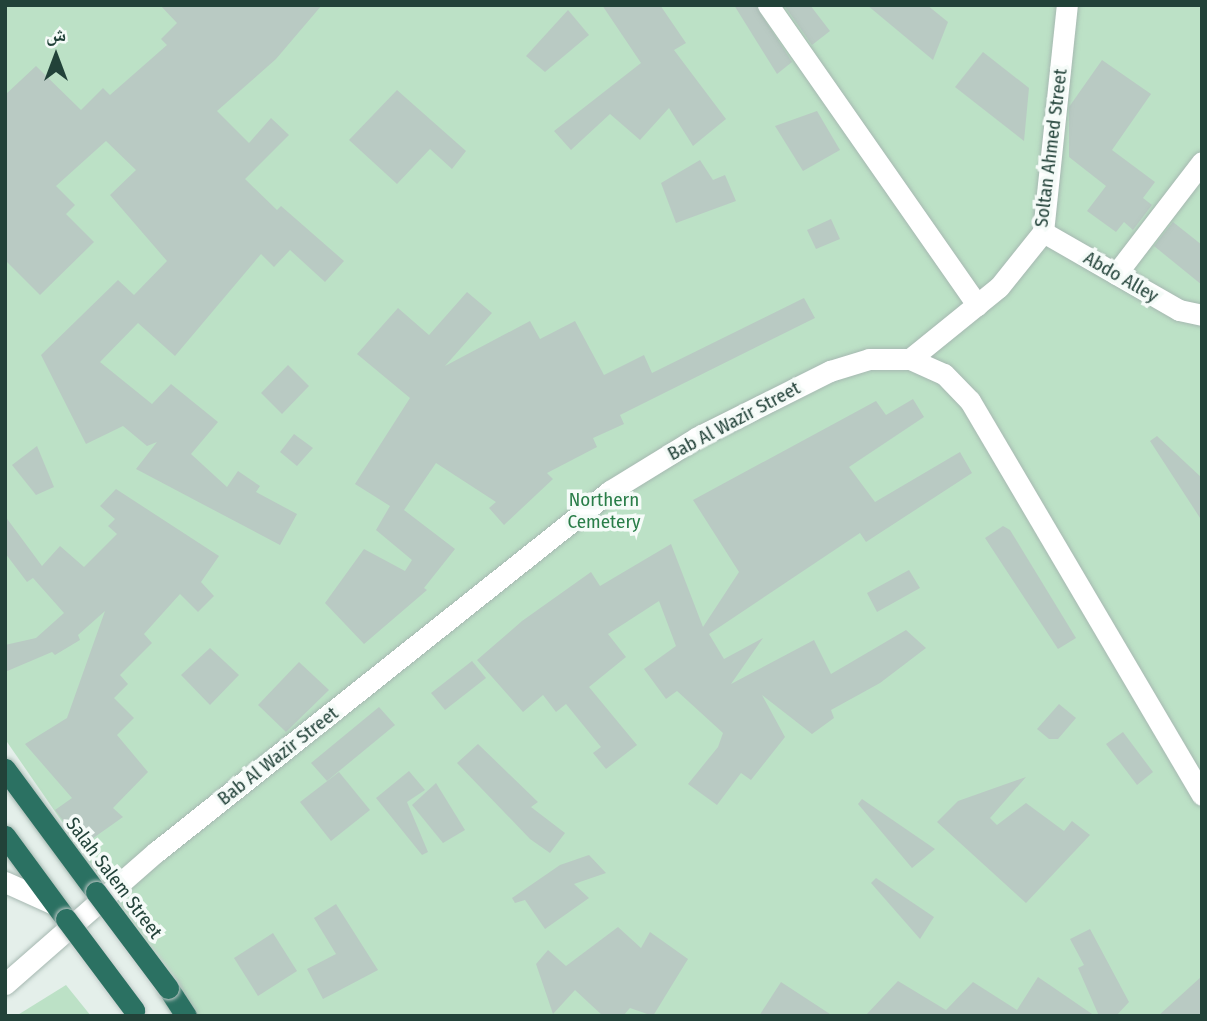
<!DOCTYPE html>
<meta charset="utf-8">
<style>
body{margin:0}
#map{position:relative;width:1207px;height:1021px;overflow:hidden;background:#e4efea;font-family:"Fira Sans Condensed","Noto Naskh Arabic",sans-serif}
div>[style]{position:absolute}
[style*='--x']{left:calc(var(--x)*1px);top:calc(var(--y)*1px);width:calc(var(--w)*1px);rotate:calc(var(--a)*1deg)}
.green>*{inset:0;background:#bce1c6}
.building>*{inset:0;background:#b9cac3}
.roads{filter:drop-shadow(0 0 2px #a6b8b1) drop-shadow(0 0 2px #a6b8b1)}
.street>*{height:21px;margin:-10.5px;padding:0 10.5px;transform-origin:10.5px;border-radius:10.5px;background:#fff}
.secondary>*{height:21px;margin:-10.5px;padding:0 10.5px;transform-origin:10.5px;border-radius:10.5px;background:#fff}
.highway>*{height:21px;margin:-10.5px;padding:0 10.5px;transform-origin:10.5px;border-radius:10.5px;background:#2b7162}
.bridges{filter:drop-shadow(0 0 2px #c1cac8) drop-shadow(0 0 2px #c1cac8)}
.highway-bridge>*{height:21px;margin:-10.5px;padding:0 10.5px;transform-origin:10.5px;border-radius:10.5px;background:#2b7162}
span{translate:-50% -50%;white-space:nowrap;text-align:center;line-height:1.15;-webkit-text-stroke:7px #f5fbf8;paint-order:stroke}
.street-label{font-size:19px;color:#224239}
.park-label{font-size:19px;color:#297d48}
.frame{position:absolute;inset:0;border:7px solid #224239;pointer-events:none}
.north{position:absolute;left:21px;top:21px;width:70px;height:70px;-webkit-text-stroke:5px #f5fbf8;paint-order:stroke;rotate:0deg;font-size:19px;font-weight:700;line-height:28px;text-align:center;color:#224239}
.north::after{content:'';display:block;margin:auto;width:24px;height:32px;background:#224239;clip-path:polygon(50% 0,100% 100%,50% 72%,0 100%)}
</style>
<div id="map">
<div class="green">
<div style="clip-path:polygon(5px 5px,1202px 5px,1202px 1016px,196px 1016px,5px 739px)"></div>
<div style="clip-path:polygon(66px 985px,91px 1016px,16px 1016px)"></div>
</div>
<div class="building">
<div style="clip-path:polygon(160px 5px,322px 5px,276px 59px,217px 111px,249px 143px,271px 118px,289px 135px,245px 179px,277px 210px,281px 206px,344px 261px,325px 282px,290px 250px,274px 267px,261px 254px,175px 356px,138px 323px,100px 362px,152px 404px,171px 384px,218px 422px,191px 454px,227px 487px,238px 471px,260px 486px,256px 492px,297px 514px,280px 545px,136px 469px,157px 442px,147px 446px,123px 426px,86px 444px,41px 355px,118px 280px,134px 295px,167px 261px,110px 195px,136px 170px,106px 141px,56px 186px,75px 205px,66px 214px,94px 242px,40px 295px,5px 260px,5px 95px,36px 66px,81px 110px,103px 88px,110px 95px,167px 45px,161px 39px,177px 23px)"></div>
<div style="clip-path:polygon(602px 5px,660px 5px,686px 43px,674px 50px,726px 119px,693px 146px,669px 108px,640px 140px,610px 114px,571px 150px,554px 131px,641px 63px)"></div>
<div style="clip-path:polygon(734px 5px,755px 5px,792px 62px,777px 74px)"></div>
<div style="clip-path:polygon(784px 5px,810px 5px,830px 31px,812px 45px)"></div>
<div style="clip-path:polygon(867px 5px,927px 5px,948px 22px,933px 60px)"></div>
<div style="clip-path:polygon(568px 10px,589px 35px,545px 72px,526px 56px)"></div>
<div style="clip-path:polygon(983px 52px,1029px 88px,1024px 141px,955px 87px)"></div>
<div style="clip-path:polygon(1102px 60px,1151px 94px,1112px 150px,1155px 182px,1143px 198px,1152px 205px,1133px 230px,1124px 222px,1116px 232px,1087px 211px,1106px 186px,1069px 157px,1069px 107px)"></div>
<div style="clip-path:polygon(397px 90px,466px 151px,452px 169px,430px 149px,397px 184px,349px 140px)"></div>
<div style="clip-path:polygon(817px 111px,840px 150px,803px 171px,775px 126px)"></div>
<div style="clip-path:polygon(700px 160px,713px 180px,725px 175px,736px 201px,676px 223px,661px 183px)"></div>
<div style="clip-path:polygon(831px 219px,840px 239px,816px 249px,807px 230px)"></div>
<div style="clip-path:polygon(1173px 222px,1202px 245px,1202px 285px,1154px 246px)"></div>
<div style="clip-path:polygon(467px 292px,492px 313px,445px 366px,530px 321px,540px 339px,575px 321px,604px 375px,644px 355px,652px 373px,804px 298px,815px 318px,620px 415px,624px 424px,593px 438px,597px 447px,547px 473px,553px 479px,504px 525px,489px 508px,496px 502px,436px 463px,404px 510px,455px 549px,424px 588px,427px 590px,364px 644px,325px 603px,364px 549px,405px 571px,412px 560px,376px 530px,390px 506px,355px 484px,410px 398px,357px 354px,398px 308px,429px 335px)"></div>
<div style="clip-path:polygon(288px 365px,309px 386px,282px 414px,261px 393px)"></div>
<div style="clip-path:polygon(913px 399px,924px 417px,849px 467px,875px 502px,960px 452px,972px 473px,866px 542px,860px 533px,709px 634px,724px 659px,763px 638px,731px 684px,814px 640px,831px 674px,906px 630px,926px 648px,880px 683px,831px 710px,834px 718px,812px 734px,762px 695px,785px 737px,751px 780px,741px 773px,717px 805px,688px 784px,718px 747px,723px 733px,677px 691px,666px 699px,644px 669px,676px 646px,659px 601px,608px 634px,626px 657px,589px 687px,637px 745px,606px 769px,593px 753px,601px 747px,566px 704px,556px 712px,543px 695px,523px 712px,477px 660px,522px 621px,591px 572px,600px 586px,671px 544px,703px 627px,739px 572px,693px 500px,876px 401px,886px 415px)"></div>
<div style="clip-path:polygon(294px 434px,313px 448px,297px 466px,280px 452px)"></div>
<div style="clip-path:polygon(1157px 436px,1202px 478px,1202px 521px,1150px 441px)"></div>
<div style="clip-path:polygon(37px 446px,54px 487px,36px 495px,12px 465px)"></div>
<div style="clip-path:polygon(116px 489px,219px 556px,201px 582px,214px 596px,198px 612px,180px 594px,144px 634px,152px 643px,120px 675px,128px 684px,114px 698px,134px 718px,117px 735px,148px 772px,113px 808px,123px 817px,82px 846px,55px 810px,72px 798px,25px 744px,67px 718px,105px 611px,78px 635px,80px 640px,55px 655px,52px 652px,5px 672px,5px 645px,36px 638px,64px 613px,33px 578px,27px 582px,5px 553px,5px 516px,42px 566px,60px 546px,84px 567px,117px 534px,108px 526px,115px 519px,100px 506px)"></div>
<div style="clip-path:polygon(1003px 526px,1010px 530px,1076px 638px,1058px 649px,985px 538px)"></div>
<div style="clip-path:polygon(909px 570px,920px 588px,877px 612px,867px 593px)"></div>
<div style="clip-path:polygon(210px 648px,239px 675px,210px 705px,181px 675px)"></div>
<div style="clip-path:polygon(472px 661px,486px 678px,445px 710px,431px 693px)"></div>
<div style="clip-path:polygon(299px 662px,329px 690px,286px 732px,258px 705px)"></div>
<div style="clip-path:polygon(1059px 704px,1076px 718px,1058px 739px,1049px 739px,1037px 729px)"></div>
<div style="clip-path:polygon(379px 707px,395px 725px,327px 781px,311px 763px)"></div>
<div style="clip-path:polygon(1123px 732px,1153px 772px,1137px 785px,1106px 744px)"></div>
<div style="clip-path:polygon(478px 744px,538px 802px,531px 807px,565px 833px,550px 853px,530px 839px,457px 763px)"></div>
<div style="clip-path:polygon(409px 771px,425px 790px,407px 802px,428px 852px,422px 855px,376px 798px)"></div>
<div style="clip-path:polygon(339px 772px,370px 810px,331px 841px,300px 802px)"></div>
<div style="clip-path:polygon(1026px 777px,990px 818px,997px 825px,1026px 803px,1064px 831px,1072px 821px,1090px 835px,1026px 903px,937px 822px,958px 801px)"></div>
<div style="clip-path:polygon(436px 783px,465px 830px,443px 843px,412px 805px)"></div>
<div style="clip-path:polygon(862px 799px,935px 849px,912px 868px,858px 804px)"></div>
<div style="clip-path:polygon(589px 855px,606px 873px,574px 884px,589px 898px,545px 929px,525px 900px,515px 903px,512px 898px,560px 865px)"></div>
<div style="clip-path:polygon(876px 878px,934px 917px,920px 939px,871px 883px)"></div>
<div style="clip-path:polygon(336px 904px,378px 970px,323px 999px,307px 969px,336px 954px,314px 918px)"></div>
<div style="clip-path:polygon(618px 927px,641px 948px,650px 932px,688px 959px,653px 1016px,630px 1008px,623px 1016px,603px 1016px,575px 990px,553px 1014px,536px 964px,548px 950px,566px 966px)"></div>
<div style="clip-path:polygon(1090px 929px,1129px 1002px,1116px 1016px,1099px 1016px,1078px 968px,1084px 965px,1070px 939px)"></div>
<div style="clip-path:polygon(273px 933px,297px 971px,258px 996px,234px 958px)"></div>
<div style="clip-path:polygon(1202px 976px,1202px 1016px,1158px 1016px)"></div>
<div style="clip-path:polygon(1038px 977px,1095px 1016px,865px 1016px,898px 981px,946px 1010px,973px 982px,1017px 1010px)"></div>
<div style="clip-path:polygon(781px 982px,833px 1016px,759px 1016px)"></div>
</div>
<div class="roads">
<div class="street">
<div style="--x:768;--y:5;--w:366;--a:55.1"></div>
<div style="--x:1043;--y:232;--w:157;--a:29.8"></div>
<div style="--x:1179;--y:310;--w:24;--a:12"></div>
<div style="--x:1116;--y:274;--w:141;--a:-52.5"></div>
<div style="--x:910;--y:359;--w:114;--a:-39"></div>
<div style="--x:999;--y:287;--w:70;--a:-51.3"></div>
<div style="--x:1043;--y:232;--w:228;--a:-84"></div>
<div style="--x:5;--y:882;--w:54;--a:24.2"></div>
</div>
<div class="secondary">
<div style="--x:5;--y:984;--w:201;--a:-41.2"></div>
<div style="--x:156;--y:852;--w:580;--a:-38.49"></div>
<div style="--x:610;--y:491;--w:101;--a:-31.6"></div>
<div style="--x:696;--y:438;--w:150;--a:-26.6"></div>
<div style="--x:830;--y:371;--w:41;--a:-17.1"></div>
<div style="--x:869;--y:359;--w:41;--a:0"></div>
<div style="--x:910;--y:359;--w:37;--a:24"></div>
<div style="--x:944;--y:374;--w:37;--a:46"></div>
<div style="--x:970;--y:401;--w:457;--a:59.5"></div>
</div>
<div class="highway">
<div style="--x:5;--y:769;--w:153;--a:53.5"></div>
<div style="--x:5;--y:836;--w:103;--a:53.7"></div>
<div style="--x:168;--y:988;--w:33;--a:57"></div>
</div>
</div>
<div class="bridges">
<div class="highway-bridge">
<div style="--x:96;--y:892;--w:120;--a:53.1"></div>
<div style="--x:66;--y:919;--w:114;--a:53.2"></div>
</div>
</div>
<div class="street-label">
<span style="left:1051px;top:148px;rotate:-83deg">Soltan Ahmed Street</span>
<span style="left:1121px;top:277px;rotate:30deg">Abdo Alley</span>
<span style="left:734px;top:421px;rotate:-28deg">Bab Al Wazir Street</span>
<span style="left:278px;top:756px;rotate:-38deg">Bab Al Wazir Street</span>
<span style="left:114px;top:878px;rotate:53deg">Salah Salem Street</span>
</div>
<div class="park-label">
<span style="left:604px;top:511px">Northern<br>Cemetery</span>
</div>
<div class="frame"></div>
<div class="north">ش</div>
</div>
